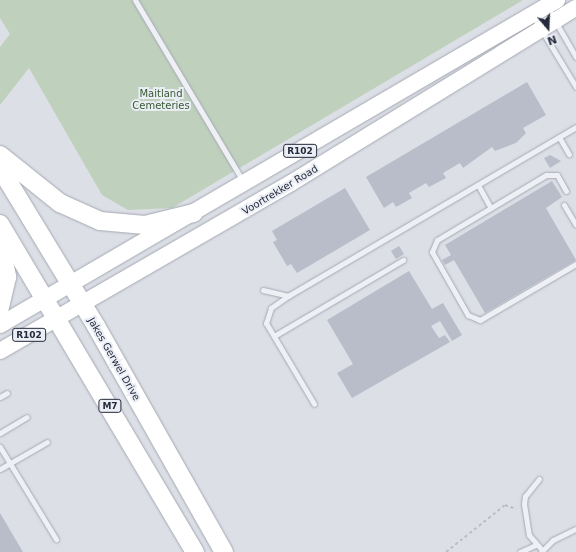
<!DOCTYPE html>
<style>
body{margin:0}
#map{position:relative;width:576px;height:552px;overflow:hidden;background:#dcdfe6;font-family:"DejaVu Sans",sans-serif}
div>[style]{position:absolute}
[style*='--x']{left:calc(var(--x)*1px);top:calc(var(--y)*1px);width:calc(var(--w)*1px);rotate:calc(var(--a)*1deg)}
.green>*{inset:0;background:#bfd0bd}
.building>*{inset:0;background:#b9bdc9}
.path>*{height:2px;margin-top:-1px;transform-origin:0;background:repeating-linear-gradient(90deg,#babdc5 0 3px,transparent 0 6px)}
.roads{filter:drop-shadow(0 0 1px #a5a9b3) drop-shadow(0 0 1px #a5a9b3)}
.lane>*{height:5px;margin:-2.5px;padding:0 2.5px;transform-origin:2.5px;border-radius:2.5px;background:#eef0f5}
.primary>*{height:16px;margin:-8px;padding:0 8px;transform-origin:8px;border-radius:8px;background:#fff}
.highway>*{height:18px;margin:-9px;padding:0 9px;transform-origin:9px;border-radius:9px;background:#fff}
span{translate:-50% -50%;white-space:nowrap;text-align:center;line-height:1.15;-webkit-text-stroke:4px #ebeef4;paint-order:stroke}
.shield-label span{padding:1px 3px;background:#ebeef4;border:1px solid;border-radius:3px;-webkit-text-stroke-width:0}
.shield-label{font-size:9px;color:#252b3d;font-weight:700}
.park-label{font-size:10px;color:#355932}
.street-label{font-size:10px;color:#252b3d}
.north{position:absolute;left:528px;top:8px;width:40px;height:40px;-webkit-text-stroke:3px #ebeef4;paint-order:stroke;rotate:161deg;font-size:11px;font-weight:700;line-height:16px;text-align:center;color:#252b3d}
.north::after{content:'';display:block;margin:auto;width:14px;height:18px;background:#252b3d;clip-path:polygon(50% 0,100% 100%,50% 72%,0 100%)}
</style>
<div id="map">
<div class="green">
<div style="clip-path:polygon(0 0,523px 0,172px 208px,128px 210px,102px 195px,29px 68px,0 105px,0 47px,10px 34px,0 18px)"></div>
</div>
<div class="building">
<div style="clip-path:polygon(527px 82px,546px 115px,523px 128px,526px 133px,516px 143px,495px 151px,492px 147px,463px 168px,460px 163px,443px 173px,446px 178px,429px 187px,426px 183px,409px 193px,412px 198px,396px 207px,393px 202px,384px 208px,366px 177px)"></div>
<div style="clip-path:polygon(550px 155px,561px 161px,550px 168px,544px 158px)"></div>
<div style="clip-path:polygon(552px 181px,562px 197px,546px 208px,576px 260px,485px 313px,454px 260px,445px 265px,442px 260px,451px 255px,445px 245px)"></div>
<div style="clip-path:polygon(345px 188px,370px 230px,297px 273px,291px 264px,287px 266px,273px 242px,277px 240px,272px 231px)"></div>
<div style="clip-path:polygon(399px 246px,404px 254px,396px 259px,391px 251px)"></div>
<div style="clip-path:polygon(409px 271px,432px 309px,443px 303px,462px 335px,452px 341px,440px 321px,431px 326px,439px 338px,445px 335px,450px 342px,352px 398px,337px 373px,353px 364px,327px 320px)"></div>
<div style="clip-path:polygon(0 513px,23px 552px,0 552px)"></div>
</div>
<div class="path">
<div style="--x:446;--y:552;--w:75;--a:-38.5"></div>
<div style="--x:505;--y:505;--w:12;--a:20"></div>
</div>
<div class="roads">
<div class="lane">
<div style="--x:135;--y:0;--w:211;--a:59.2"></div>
<div style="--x:547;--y:7;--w:58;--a:59.9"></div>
<div style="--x:533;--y:16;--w:83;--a:58.8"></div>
<div style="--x:559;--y:137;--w:20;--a:60"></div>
<div style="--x:478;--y:185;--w:26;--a:61"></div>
<div style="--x:566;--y:191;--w:18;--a:-119"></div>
<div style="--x:557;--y:175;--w:11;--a:180"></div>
<div style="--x:546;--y:175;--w:127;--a:149.2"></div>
<div style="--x:437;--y:240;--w:13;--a:113"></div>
<div style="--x:432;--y:252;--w:73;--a:60.3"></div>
<div style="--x:468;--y:315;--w:13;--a:23"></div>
<div style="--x:480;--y:320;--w:111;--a:-30.3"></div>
<div style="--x:564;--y:205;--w:23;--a:59"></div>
<div style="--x:263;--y:290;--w:26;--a:13"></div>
<div style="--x:288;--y:296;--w:334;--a:-30.4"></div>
<div style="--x:288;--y:296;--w:21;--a:145"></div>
<div style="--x:271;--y:308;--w:16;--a:108"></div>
<div style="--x:266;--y:323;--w:94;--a:59.3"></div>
<div style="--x:274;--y:336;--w:150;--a:-30.5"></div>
<div style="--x:0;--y:397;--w:8;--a:-30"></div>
<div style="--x:0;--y:433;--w:31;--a:-31"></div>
<div style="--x:0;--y:447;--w:108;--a:58.7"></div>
<div style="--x:0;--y:469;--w:54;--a:-29.9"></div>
<div style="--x:539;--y:479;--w:22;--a:129"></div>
<div style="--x:525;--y:496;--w:8;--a:97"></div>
<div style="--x:524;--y:504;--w:31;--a:81"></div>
<div style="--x:529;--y:535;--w:20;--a:49"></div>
<div style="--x:520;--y:552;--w:17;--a:-24"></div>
<div style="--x:541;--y:552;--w:17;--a:-45"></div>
<div style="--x:553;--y:540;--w:25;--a:-26"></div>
</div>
<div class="primary">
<div style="--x:0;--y:325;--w:645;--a:-30.26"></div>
<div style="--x:0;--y:351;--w:336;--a:-30"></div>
<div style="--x:291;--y:183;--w:334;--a:-31.6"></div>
</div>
<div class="highway">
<div style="--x:0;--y:155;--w:77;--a:38.7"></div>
<div style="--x:60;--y:203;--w:44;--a:24.2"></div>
<div style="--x:100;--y:221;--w:45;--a:5.1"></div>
<div style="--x:145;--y:225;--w:50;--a:-13.8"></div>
<div style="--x:0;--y:168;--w:185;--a:58.7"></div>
<div style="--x:96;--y:326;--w:260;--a:60.5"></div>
<div style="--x:0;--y:224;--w:382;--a:59.3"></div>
<div style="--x:0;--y:243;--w:35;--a:78"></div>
<div style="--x:7;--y:277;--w:31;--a:103"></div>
</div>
</div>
<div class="shield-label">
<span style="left:300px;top:151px">R102</span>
<span style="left:29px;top:335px">R102</span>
<span style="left:110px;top:406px">M7</span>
</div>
<div class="park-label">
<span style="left:161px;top:99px">Maitland<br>Cemeteries</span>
</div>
<div class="street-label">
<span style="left:280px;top:190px;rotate:-31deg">Voortrekker Road</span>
<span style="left:114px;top:359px;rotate:60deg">Jakes Gerwel Drive</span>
</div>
<div class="north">N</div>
</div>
